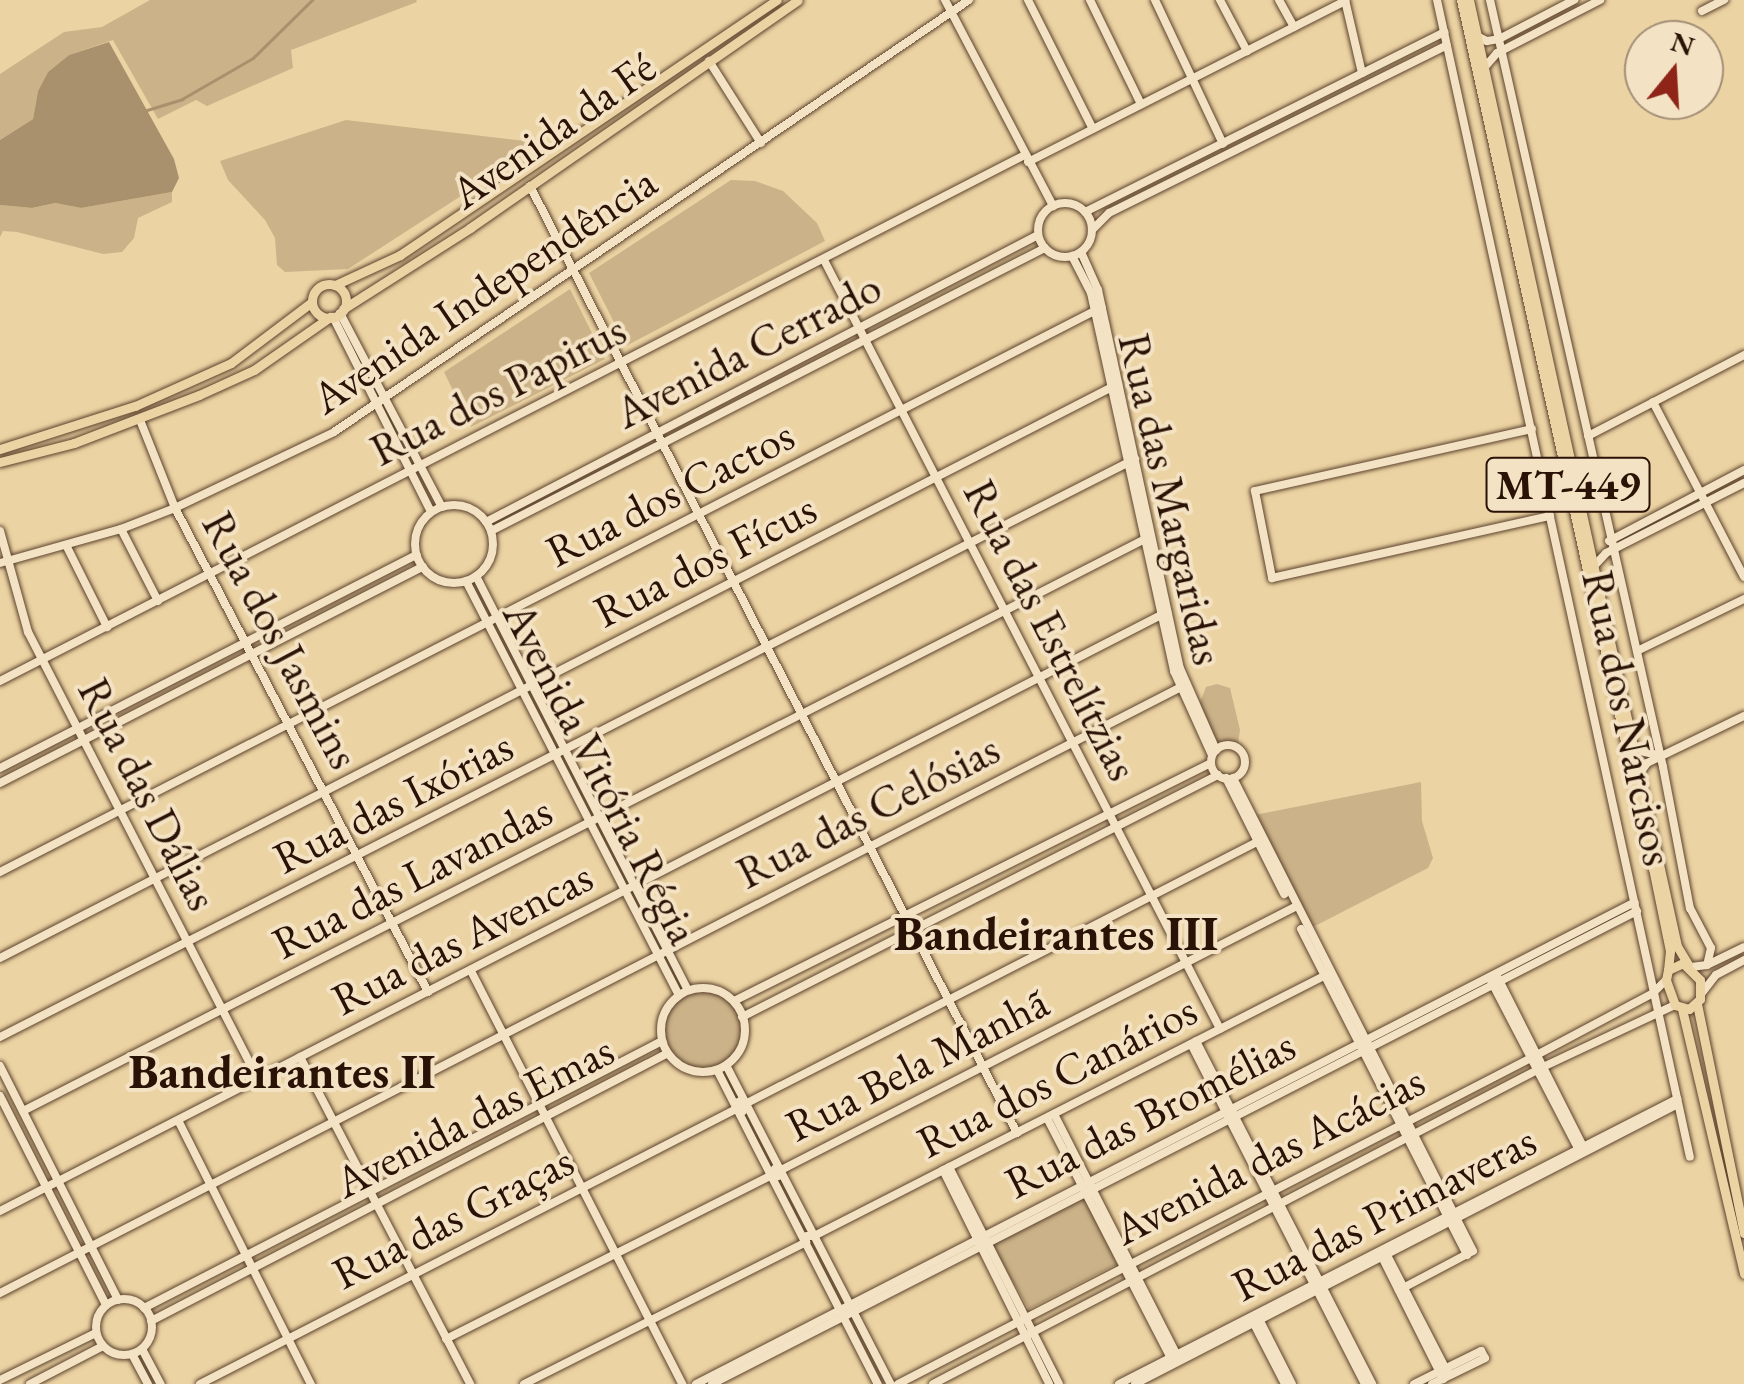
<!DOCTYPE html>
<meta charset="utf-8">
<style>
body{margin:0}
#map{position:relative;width:1744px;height:1384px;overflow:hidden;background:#ecd3a3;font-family:"EB Garamond",serif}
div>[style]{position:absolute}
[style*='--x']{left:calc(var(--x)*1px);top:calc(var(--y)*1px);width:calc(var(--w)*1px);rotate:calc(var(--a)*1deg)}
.green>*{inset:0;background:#cbb288}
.round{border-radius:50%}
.water>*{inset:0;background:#aa916e}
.stream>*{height:2.5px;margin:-1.25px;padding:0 1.25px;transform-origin:1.25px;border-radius:1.25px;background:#aa916e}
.roads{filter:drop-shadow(0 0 2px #5b422d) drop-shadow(0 0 2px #5b422d)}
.minor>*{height:8px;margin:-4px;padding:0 4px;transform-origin:4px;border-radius:4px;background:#f3e2c3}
.minor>.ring{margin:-4px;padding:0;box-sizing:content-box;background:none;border:8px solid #f3e2c3;border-radius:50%}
.major>*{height:9px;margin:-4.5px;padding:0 4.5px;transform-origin:4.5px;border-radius:4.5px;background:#ecd3a3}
.major>.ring{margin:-4.5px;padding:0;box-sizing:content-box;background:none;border:9px solid #ecd3a3;border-radius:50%}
span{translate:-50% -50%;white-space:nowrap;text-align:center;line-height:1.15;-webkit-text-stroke:8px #f3e2c3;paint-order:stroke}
.shield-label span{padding:2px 8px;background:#f3e2c3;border:2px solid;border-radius:8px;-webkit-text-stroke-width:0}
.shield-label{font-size:42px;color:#2b1206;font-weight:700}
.street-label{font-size:45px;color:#2b1206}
.neighbourhood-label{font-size:48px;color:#2b1206;font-weight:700}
.north{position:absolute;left:1624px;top:20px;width:100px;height:100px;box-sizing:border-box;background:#f3e2c3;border:2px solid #a38f77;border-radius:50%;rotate:18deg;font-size:28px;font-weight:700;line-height:40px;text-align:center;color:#2b1206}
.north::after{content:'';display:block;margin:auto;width:35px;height:45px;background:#8f2418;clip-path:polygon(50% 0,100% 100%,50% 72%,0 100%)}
</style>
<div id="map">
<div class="green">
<div style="clip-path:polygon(150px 0,416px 0,417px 2px,291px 50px,293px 68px,207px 106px,196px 100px,158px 119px,113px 40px,69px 55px,48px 72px,38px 91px,33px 119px,0 140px,0 74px,64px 32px,102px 27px)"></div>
<div style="clip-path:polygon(346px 120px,543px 143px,348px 269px,285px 272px,277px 265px,275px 238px,265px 220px,228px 180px,220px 161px)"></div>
<div style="clip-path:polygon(731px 180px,755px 181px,783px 191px,817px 223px,825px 241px,626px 346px,589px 273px)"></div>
<div style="clip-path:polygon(172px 192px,172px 202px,138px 218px,134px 238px,122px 252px,103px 254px,17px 232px,3px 231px,0 237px,0 205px,32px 208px,55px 203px,81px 208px)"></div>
<div style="clip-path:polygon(570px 289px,605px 359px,471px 427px,444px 372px)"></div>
<div style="clip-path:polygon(1217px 684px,1230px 688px,1240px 730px,1238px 743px,1217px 742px,1199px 705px,1206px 687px)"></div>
<div style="clip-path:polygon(1421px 782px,1422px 821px,1433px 858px,1428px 868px,1311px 928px,1255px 815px)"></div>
<div class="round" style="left:664px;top:992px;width:78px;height:78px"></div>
<div style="clip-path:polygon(1084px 1197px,1117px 1264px,1029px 1309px,991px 1244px)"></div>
</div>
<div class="water">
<div style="clip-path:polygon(109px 42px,174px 159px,179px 178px,172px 192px,81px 208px,55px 203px,32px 208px,0 205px,0 140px,33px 119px,38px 91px,48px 72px,69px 55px)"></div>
</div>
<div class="stream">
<div style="--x:147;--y:110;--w:37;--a:-17"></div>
<div style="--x:182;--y:99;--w:82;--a:-30"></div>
<div style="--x:253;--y:58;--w:83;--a:-44.5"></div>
</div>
<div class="roads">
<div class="minor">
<div style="--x:945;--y:0;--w:233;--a:62.3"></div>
<div style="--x:1028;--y:0;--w:144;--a:63.3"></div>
<div style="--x:1090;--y:0;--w:116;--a:63.9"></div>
<div style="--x:1155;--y:0;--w:159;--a:64.7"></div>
<div style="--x:1220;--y:0;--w:58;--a:62.1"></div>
<div style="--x:1279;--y:0;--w:31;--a:61"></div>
<div style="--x:1345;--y:0;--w:75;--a:76.9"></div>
<div style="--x:1437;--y:0;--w:1184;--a:77.67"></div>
<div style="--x:1490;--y:0;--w:786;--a:77.29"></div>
<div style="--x:1663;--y:767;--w:144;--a:79.2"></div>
<div style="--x:1690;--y:908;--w:45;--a:62.3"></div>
<div style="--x:1711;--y:948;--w:17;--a:103"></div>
<div style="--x:1702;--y:11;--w:25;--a:-27"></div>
<div style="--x:1477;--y:36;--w:11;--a:27"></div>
<div style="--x:1487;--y:41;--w:12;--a:-9"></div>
<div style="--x:1499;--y:39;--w:85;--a:-27.5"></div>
<div style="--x:709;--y:61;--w:97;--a:57.6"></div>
<div style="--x:1484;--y:68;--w:20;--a:-49"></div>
<div style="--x:1497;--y:53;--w:116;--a:-27.2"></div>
<div style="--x:1028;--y:162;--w:356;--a:-26.9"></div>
<div style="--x:530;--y:186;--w:1065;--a:62.79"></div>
<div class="ring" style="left:1038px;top:203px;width:46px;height:46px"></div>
<div style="--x:1085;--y:212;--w:402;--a:-26.6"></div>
<div style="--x:1092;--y:230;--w:24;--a:-45"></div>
<div style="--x:1109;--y:213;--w:377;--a:-26.4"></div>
<div style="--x:1081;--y:252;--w:42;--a:65.9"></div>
<div style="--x:1098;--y:290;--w:385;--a:77.8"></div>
<div style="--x:1179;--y:666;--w:92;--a:66.2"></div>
<div style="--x:1072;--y:256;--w:42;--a:62.8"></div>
<div style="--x:1091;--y:293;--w:387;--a:77.6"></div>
<div style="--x:1174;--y:671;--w:92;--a:65.7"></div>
<div style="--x:824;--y:260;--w:865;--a:62.75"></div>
<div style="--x:340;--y:313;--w:219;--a:62.3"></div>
<div style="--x:333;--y:317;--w:218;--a:63.3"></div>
<div style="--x:1653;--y:402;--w:197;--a:62.5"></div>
<div style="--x:140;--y:420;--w:95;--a:68.3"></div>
<div style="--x:175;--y:508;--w:546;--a:62.4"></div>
<div style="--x:1532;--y:429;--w:284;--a:167.4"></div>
<div style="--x:1255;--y:491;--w:89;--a:78.9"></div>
<div style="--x:1272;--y:578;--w:285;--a:-12.6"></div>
<div style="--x:1588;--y:436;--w:176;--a:-27.4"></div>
<div class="ring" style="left:415px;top:505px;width:70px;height:70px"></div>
<div style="--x:486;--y:522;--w:622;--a:-27.47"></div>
<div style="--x:121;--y:529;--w:81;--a:62.8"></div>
<div style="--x:0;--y:531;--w:105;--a:74.5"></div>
<div style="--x:28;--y:632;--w:503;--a:62.77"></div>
<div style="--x:491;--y:531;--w:622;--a:-27.06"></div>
<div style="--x:1609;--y:541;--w:153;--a:-27.7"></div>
<div style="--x:66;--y:545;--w:92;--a:63.4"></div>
<div style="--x:0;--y:563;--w:126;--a:-15.7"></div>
<div style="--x:121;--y:529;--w:58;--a:-21.3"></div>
<div style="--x:175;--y:508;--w:176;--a:-25.5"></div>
<div style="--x:334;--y:432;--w:768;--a:-34.23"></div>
<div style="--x:1595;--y:565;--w:16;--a:-47"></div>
<div style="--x:1606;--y:553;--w:155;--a:-26.9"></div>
<div style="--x:476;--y:576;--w:465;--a:62.9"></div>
<div style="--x:466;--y:581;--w:466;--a:62.8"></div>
<div style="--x:1637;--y:651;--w:119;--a:-25.9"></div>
<div style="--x:0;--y:681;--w:1152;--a:-27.17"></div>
<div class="ring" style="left:1211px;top:745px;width:26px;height:26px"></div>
<div style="--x:1636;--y:750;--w:26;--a:13"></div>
<div style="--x:0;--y:768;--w:468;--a:-27.1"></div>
<div style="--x:1640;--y:773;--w:12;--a:-55"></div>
<div style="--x:1647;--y:763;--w:108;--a:-25.9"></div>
<div style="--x:1226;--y:778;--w:130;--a:63.4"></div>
<div style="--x:1233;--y:778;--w:530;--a:63.1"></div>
<div style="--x:1473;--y:1251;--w:84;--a:152.2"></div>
<div style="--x:0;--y:783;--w:475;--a:-27.1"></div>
<div style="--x:0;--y:872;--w:1238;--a:-27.14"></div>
<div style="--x:1301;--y:929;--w:366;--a:63"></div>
<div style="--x:0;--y:958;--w:1257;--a:-27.18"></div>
<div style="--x:1691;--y:967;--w:16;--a:-7"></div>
<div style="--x:1707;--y:965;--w:41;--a:-25.9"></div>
<div style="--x:471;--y:971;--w:464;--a:62.9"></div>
<div style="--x:1498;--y:978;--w:191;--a:63.2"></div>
<div style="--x:1491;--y:981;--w:191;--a:62.5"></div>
<div class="ring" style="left:661px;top:988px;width:76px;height:76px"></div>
<div style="--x:1701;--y:994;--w:24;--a:-52"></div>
<div style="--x:1716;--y:975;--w:32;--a:-28"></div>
<div style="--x:734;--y:1001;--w:533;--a:-26.52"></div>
<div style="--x:742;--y:1017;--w:534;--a:-26.95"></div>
<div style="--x:0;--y:1037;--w:1274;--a:-26.99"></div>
<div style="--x:1196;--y:1041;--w:386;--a:62.8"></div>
<div style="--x:1191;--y:1044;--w:382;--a:62.9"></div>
<div style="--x:300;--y:1057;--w:369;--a:62.5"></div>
<div style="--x:726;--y:1065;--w:359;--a:62.7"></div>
<div style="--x:0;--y:1066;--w:262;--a:63.2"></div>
<div style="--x:717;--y:1070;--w:353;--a:62.9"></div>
<div style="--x:0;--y:1096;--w:234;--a:63.1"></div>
<div style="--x:736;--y:1109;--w:8;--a:-67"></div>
<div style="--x:739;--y:1102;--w:8;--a:7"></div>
<div style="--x:747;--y:1103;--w:580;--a:-27.1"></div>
<div style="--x:23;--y:1111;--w:1266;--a:-27.01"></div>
<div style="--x:1054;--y:1114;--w:273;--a:63"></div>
<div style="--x:1047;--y:1118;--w:272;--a:62.7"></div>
<div style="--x:178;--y:1120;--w:296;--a:63.3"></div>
<div style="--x:949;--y:1167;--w:243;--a:63.1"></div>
<div style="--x:943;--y:1170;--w:239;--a:63.6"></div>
<div style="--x:770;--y:1176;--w:8;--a:0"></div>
<div style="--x:778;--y:1176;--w:7;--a:-63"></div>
<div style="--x:781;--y:1170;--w:577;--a:-27.1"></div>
<div style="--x:0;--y:1211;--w:1312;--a:-27.17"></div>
<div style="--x:805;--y:1241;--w:5;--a:-68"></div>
<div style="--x:807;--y:1236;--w:7;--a:0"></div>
<div style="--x:814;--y:1236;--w:579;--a:-27.01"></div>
<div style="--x:1381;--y:1255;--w:139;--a:63.4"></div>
<div style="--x:1387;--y:1255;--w:135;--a:62.7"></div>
<div style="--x:0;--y:1293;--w:1325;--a:-27.16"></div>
<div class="ring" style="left:96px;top:1299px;width:48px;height:48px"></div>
<div style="--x:144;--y:1308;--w:583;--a:-27.27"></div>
<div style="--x:1258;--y:1317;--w:75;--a:63.1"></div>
<div style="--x:151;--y:1321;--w:582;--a:-27.4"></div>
<div style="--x:1253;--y:1322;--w:70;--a:62.7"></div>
<div style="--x:446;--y:1339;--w:363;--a:-26.7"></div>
<div style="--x:770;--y:1176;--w:9;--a:-54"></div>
<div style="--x:775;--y:1169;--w:6;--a:9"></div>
<div style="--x:142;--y:1349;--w:40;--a:62"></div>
<div style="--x:132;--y:1354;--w:34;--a:62"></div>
<div style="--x:0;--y:1380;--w:107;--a:-26.1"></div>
<div style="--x:30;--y:1384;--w:82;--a:-27.5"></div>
<div style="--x:200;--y:1384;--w:602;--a:-27.16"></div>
<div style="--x:736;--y:1109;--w:7;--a:16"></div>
<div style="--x:743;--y:1111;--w:9;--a:-63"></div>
<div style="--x:524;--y:1384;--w:316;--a:-26.7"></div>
<div style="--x:696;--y:1384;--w:1055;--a:-27.17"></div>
<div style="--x:712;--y:1384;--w:1039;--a:-27.08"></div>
<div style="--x:898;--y:1384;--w:712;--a:-27.25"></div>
<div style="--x:1531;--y:1058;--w:138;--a:-28"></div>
<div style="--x:1653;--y:993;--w:18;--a:-45"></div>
<div style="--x:933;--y:1384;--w:687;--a:-27.46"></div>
<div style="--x:1543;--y:1067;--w:146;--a:-25.2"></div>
<div style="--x:1119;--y:1384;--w:627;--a:-27.06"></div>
<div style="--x:1135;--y:1384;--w:611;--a:-27.28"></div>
<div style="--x:1414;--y:1384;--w:75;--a:-26.2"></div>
<div style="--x:1432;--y:1384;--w:59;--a:-26.1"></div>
<div style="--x:1485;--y:1358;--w:8;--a:-120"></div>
</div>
<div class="major">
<div style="--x:1461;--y:0;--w:889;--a:77.53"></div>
<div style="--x:1653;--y:868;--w:85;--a:78.4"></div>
<div style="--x:1670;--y:951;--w:19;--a:96"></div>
<div style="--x:1469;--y:0;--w:969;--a:77.6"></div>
<div style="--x:1677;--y:946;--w:21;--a:59"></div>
<div class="ring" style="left:312px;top:284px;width:25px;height:25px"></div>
<div style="--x:335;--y:285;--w:72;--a:-24.8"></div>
<div style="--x:400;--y:255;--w:455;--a:-34.1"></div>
<div style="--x:343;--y:309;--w:151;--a:-32.5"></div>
<div style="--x:470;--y:228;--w:399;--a:-34.8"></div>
<div style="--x:0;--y:449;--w:142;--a:-17.7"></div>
<div style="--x:135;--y:406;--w:105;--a:-24.1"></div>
<div style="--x:231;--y:363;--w:101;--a:-37"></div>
<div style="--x:0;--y:462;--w:76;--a:-14.4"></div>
<div style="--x:74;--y:443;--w:134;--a:-21"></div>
<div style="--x:199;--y:395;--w:60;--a:-24.4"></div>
<div style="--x:254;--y:370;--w:93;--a:-34.9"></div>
<div style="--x:1683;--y:963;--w:24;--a:45"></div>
<div style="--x:1700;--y:980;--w:19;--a:90"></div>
<div style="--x:1700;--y:999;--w:15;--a:138"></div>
<div style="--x:1689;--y:1009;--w:15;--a:-164"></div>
<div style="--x:1675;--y:1005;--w:27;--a:-110"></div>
<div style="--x:1666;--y:980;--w:10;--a:-79"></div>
<div style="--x:1668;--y:970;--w:17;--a:-25"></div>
<div style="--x:1697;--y:1004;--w:234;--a:78.4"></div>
<div style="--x:1682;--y:1009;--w:272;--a:76.8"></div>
</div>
</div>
<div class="shield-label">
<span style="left:1568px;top:485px">MT-449</span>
</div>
<div class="street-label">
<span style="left:553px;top:130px;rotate:-35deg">Avenida da Fé</span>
<span style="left:484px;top:290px;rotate:-34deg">Avenida Independência</span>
<span style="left:748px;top:350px;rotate:-27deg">Avenida Cerrado</span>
<span style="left:498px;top:390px;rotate:-27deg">Rua dos Papirus</span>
<span style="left:670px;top:493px;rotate:-27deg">Rua dos Cactos</span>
<span style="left:1171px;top:499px;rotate:77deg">Rua das Margaridas</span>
<span style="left:705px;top:560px;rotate:-27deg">Rua dos Fícus</span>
<span style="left:1051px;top:630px;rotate:63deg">Rua das Estrelítzias</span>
<span style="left:281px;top:640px;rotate:62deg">Rua dos Jasmins</span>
<span style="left:1628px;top:718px;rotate:78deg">Rua dos Narcisos</span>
<span style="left:601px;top:773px;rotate:63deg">Avenida Vitória Régia</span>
<span style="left:148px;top:794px;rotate:63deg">Rua das Dálias</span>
<span style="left:393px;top:802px;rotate:-27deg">Rua das Ixórias</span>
<span style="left:868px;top:811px;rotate:-27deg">Rua das Celósias</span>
<span style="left:412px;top:877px;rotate:-27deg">Rua das Lavandas</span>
<span style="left:462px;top:938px;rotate:-27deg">Rua das Avencas</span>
<span style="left:917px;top:1064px;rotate:-27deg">Rua Bela Manhã</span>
<span style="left:1057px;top:1076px;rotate:-27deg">Rua dos Canários</span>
<span style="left:1150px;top:1114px;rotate:-27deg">Rua das Bromélias</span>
<span style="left:474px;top:1116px;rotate:-27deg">Avenida das Emas</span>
<span style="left:1269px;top:1155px;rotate:-27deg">Avenida das Acácias</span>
<span style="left:1384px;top:1213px;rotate:-27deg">Rua das Primaveras</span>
<span style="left:453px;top:1217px;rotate:-27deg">Rua das Graças</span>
</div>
<div class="neighbourhood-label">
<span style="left:1056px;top:934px">Bandeirantes III</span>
<span style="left:282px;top:1072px">Bandeirantes II</span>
</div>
<div class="north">N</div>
</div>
